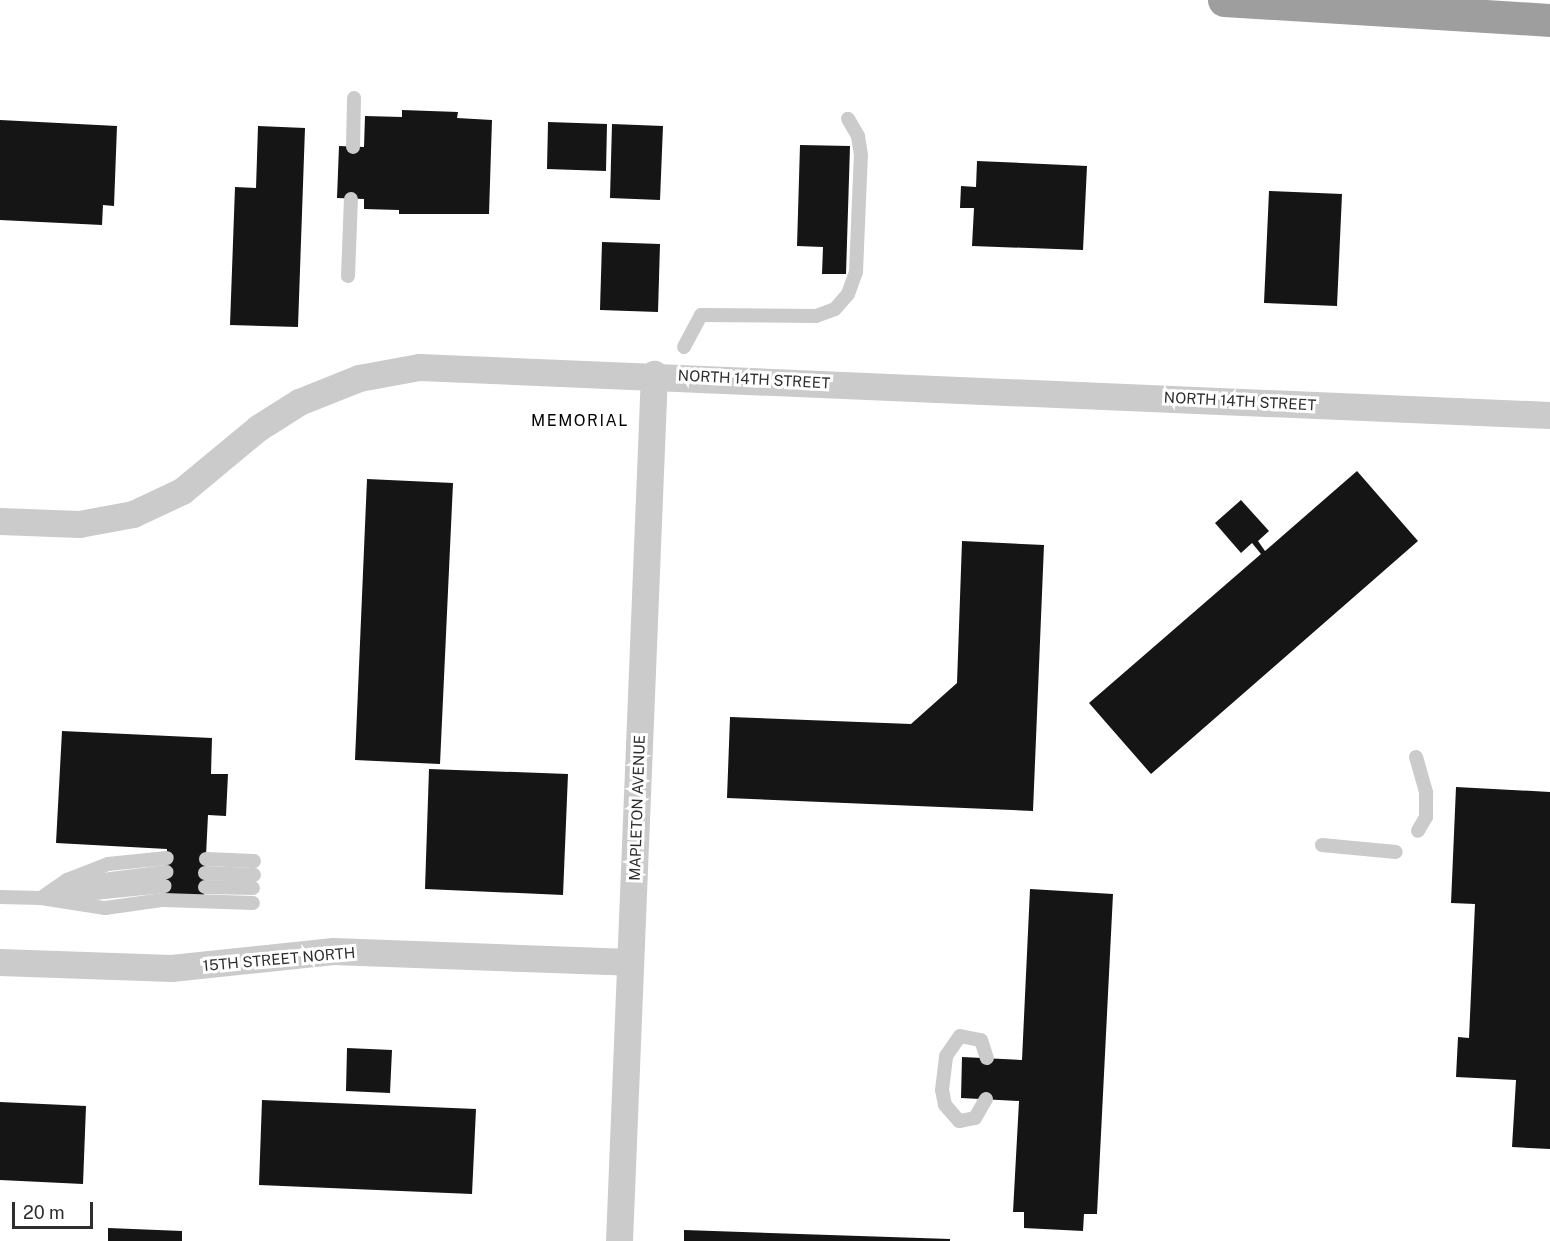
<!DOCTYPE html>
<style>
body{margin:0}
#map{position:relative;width:1550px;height:1241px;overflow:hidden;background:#fff;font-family:"Public Sans",sans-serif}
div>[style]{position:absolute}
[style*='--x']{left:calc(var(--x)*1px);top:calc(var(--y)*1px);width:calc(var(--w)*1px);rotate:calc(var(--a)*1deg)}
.building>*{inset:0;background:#151515}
.service>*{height:14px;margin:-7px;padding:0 7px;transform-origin:7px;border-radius:7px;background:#cbcbcb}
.minor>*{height:27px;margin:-13.5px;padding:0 13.5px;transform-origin:13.5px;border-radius:13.5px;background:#cbcbcb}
.trunk>*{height:33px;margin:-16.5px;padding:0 16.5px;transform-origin:16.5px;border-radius:16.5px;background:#9e9e9e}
span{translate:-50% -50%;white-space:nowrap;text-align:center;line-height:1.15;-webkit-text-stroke:6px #fff;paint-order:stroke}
.street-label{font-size:15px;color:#2e2e2e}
.neighbourhood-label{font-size:16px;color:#000;letter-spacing:1.5px}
.scale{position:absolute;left:12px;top:1202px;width:81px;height:27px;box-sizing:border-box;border:3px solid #2e2e2e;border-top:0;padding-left:8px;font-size:18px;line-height:21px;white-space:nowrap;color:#2e2e2e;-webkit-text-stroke:4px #fff;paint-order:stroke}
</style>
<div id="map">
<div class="building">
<div style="clip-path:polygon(402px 110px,458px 112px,457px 118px,492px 120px,489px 214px,399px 214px,399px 210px,364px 209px,364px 199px,337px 198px,339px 146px,364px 147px,365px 116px,402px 117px)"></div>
<div style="clip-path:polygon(0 120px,117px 126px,114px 206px,103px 205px,102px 225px,0 220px)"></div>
<div style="clip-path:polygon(548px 122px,607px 124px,606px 171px,547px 169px)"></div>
<div style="clip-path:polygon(612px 124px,663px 126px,660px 200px,610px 198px)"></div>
<div style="clip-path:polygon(258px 126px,305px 128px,298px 327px,230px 325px,235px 187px,256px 188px)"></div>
<div style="clip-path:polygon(800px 145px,850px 146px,846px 274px,822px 274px,823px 247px,797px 246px)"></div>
<div style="clip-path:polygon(977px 161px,1087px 166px,1083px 250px,972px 246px,974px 208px,960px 208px,961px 186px,976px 187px)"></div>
<div style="clip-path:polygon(1269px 191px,1342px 194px,1337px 306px,1264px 303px)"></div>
<div style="clip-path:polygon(602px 242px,660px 244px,658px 312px,600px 310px)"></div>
<div style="clip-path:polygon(1357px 471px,1418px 541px,1151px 774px,1089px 703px,1261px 554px,1252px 543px,1241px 553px,1215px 523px,1241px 500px,1269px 531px,1258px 541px,1265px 551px)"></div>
<div style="clip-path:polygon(367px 479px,453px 483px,440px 764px,355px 760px)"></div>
<div style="clip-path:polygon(962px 541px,1044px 545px,1033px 811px,727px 798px,730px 717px,911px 724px,957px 683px)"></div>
<div style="clip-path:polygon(62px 731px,212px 738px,211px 774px,228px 774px,226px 816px,208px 815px,204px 896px,165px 894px,167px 849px,56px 843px)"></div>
<div style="clip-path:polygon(429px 769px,568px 774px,563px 895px,425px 889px)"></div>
<div style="clip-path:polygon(1456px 787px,1550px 792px,1550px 1149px,1512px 1147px,1516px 1080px,1456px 1077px,1458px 1037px,1469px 1038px,1475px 904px,1451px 903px)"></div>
<div style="clip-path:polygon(1030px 889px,1113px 894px,1097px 1214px,1084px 1214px,1083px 1231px,1024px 1228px,1024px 1212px,1013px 1212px,1019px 1101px,961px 1098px,962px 1057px,1022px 1060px)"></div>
<div style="clip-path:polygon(347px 1048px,392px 1050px,390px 1093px,346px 1091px)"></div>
<div style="clip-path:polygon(262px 1100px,476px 1109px,472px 1194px,259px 1185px)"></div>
<div style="clip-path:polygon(0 1102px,86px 1106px,83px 1184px,0 1180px)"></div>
<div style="clip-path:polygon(108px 1228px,182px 1231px,182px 1241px,108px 1241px)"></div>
<div style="clip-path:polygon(684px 1230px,950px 1239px,950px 1241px,684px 1241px)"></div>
</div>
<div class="service">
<div style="--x:353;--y:147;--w:49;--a:-88.8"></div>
<div style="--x:348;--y:276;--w:77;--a:-87.8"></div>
<div style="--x:684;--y:347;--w:36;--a:-62"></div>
<div style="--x:701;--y:315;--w:115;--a:0.5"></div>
<div style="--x:816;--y:316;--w:20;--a:-20"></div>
<div style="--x:835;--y:309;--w:20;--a:-49"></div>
<div style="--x:848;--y:294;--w:23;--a:-70"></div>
<div style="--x:856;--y:272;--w:117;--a:-87.6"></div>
<div style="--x:861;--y:155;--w:19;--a:-99"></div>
<div style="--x:858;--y:136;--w:20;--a:-120"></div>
<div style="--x:1416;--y:757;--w:37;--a:74"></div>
<div style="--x:1426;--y:793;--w:24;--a:90"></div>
<div style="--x:1426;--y:817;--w:16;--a:120"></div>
<div style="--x:1322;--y:845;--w:74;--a:5.4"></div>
<div style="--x:206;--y:859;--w:48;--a:2.4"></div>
<div style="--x:205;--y:873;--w:49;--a:2.3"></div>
<div style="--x:205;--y:887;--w:48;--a:1.2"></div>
<div style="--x:57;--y:892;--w:48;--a:-14.6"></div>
<div style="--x:103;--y:880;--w:64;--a:-7.2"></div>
<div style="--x:64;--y:896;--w:101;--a:-5.7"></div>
<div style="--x:0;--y:897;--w:41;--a:1.4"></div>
<div style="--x:41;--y:898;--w:65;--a:8.9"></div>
<div style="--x:105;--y:908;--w:59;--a:-7.9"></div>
<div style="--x:163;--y:900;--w:90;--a:1.9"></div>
<div style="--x:41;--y:898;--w:32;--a:-35"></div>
<div style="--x:67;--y:880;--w:44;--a:-21.3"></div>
<div style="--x:108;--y:864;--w:59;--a:-5.8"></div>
<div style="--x:986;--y:1099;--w:22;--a:120"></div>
<div style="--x:975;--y:1118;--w:16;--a:169"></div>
<div style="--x:959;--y:1121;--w:21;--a:-131"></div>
<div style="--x:945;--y:1105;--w:15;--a:-101"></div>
<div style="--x:942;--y:1090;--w:34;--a:-83"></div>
<div style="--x:946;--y:1056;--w:24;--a:-55"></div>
<div style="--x:960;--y:1036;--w:21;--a:11"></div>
<div style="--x:981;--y:1040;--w:19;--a:72"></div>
</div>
<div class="minor">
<div style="--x:0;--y:521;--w:79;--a:2.2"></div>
<div style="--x:79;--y:524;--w:55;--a:-10.5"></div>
<div style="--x:133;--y:514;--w:54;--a:-25.1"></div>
<div style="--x:182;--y:491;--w:99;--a:-39.7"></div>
<div style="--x:258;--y:428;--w:49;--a:-32.4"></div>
<div style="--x:299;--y:402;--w:65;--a:-21.8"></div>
<div style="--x:359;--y:378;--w:61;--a:-10.4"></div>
<div style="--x:419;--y:367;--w:1132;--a:2.43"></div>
<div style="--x:0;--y:962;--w:171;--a:2"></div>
<div style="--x:171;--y:968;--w:163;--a:-6"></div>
<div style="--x:333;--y:951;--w:297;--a:2.1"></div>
<div style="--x:619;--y:1241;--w:868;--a:-87.69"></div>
</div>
<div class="trunk">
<div style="--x:1224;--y:0;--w:327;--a:3.5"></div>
</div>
<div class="street-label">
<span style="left:754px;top:379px;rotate:3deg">NORTH 14TH STREET</span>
<span style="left:1240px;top:401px;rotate:3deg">NORTH 14TH STREET</span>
<span style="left:637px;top:808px;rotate:-88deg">MAPLETON AVENUE</span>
<span style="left:279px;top:959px;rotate:-5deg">15TH STREET NORTH</span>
</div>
<div class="neighbourhood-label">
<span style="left:580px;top:421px">MEMORIAL</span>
</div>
<div class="scale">20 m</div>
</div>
